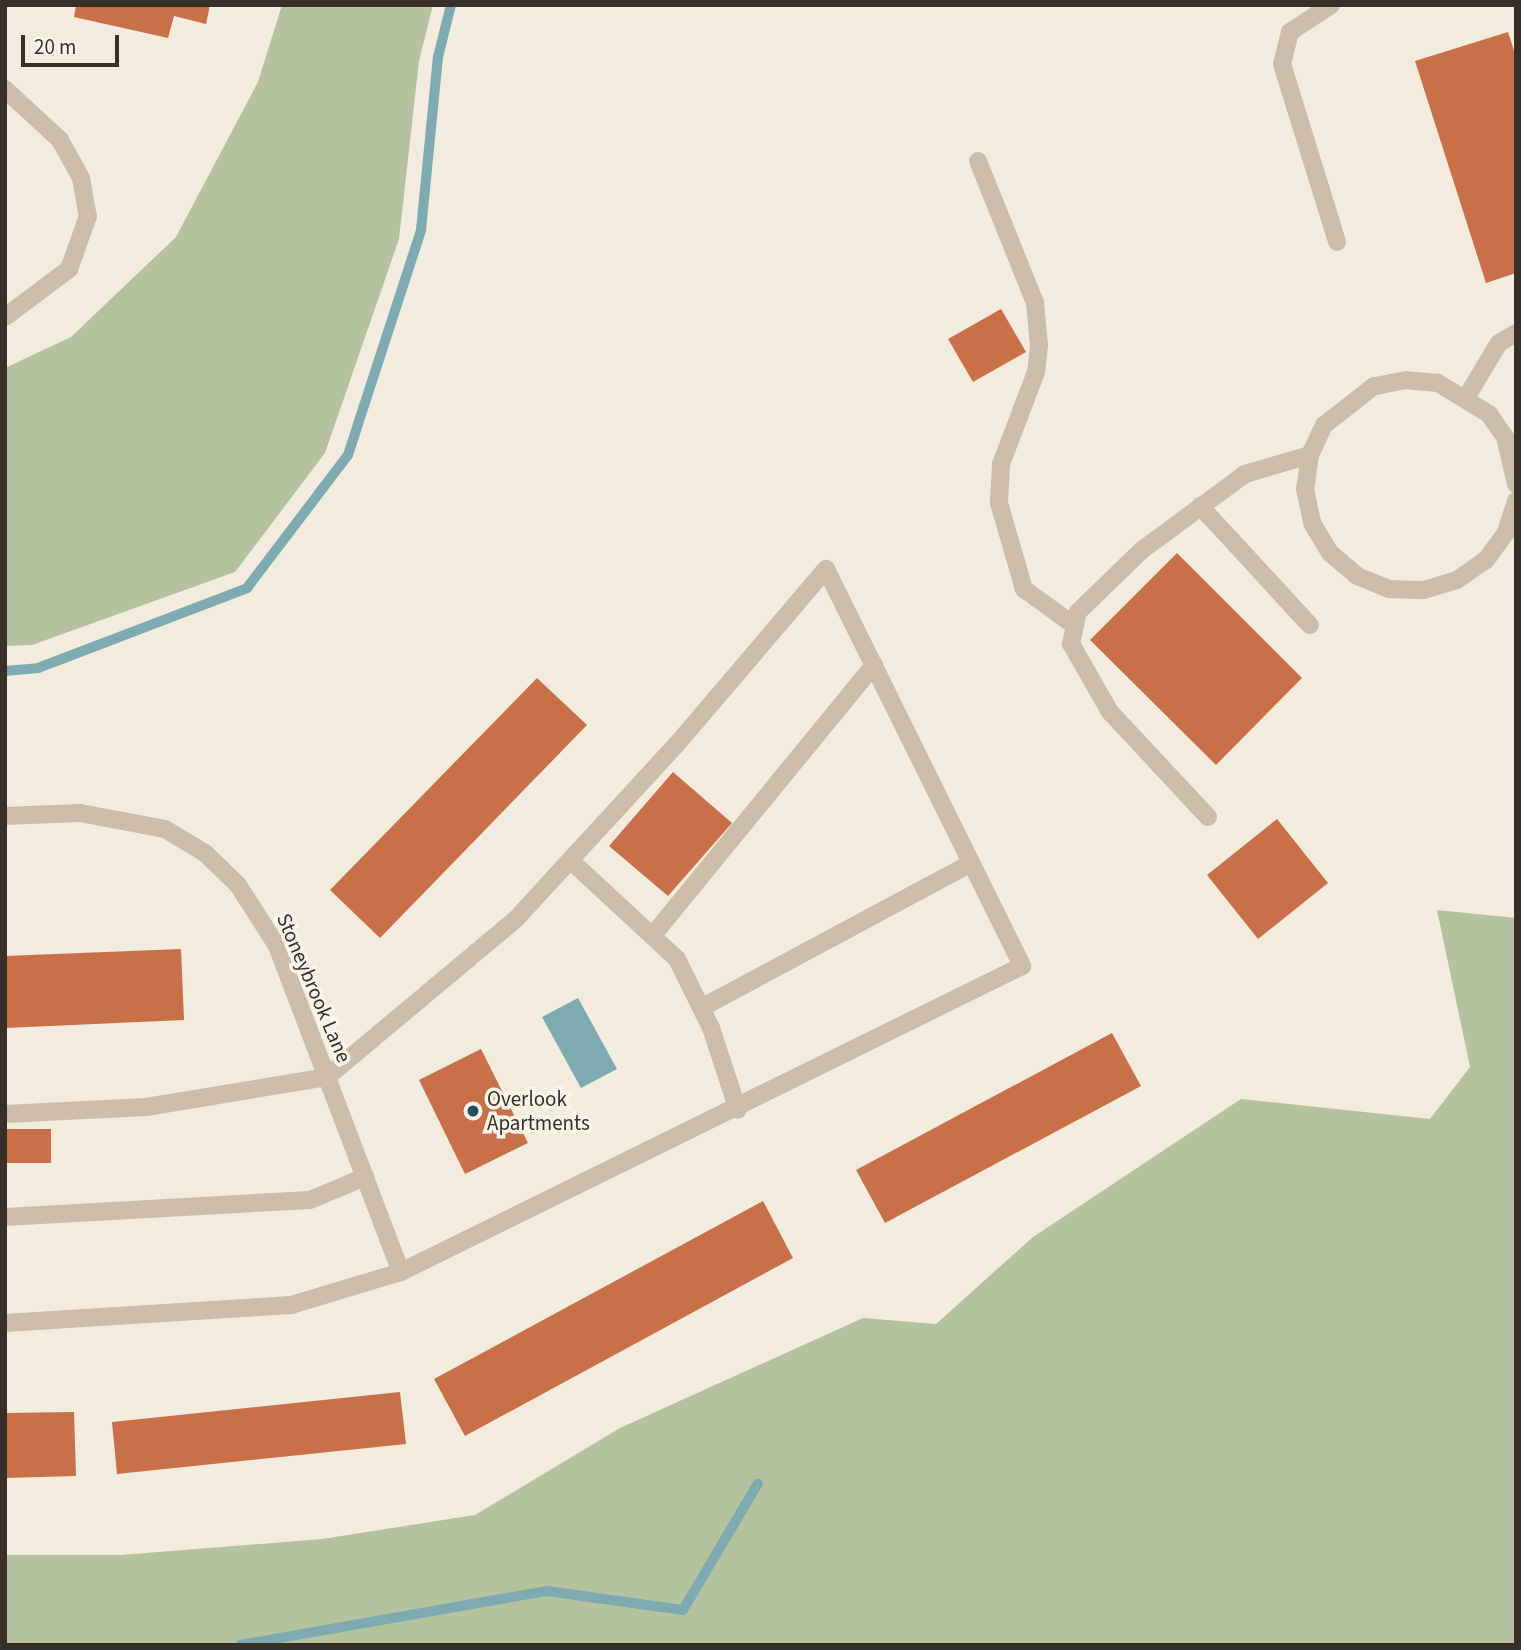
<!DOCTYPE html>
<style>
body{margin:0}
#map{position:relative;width:1521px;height:1650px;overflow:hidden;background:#f3ebde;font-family:"Source Sans 3",sans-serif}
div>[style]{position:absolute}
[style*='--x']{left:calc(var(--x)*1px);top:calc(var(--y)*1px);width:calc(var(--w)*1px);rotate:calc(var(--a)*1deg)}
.green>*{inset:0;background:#b4c39e}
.water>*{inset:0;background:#7dabb1}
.stream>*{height:10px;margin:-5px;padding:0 5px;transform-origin:5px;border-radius:5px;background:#7dabb1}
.building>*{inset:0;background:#c87048}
.minor>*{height:18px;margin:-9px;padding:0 9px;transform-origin:9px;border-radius:9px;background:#ccbcaa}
.dots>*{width:19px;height:19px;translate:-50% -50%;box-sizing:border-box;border:4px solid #faf4eb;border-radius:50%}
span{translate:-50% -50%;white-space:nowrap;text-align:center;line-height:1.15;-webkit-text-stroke:7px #faf4eb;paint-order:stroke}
.street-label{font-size:21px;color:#392f29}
.poi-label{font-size:21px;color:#392f29}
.left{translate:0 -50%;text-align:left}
.frame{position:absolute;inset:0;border:7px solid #392f29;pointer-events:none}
.scale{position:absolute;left:21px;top:35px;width:98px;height:32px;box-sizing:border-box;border:4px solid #392f29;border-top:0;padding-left:9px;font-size:21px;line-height:24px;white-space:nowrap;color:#392f29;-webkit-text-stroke:5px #faf4eb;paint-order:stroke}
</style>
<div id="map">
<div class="green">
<div style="clip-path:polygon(282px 5px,433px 5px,419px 61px,399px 239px,325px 453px,235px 572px,32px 645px,5px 646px,5px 368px,71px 337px,176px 237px,258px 82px)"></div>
<div style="clip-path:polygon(1437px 910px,1516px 918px,1516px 1645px,5px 1645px,5px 1555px,120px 1555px,322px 1539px,475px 1515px,620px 1428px,863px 1318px,936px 1324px,1033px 1237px,1241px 1099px,1430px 1119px,1470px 1067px)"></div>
</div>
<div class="water">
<div style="clip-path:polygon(578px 998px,617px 1069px,581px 1088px,542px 1017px)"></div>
</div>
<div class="stream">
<div style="--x:5;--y:671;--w:33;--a:-5"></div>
<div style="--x:38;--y:668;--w:224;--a:-20.9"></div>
<div style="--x:247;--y:588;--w:167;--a:-52.8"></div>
<div style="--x:348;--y:455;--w:237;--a:-72"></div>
<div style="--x:421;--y:230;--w:174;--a:-84.4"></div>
<div style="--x:438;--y:57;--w:54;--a:-76"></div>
<div style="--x:240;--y:1645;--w:312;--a:-10"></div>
<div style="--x:547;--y:1591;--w:137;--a:8"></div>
<div style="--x:683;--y:1610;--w:147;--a:-59.4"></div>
</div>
<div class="building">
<div style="clip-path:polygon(76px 5px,210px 5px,206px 24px,174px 16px,168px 38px,74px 17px)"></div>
<div style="clip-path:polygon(1508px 32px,1516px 57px,1516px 273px,1486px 283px,1415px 61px)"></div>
<div style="clip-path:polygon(1001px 309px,1026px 352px,973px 382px,948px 339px)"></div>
<div style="clip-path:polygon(1177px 553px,1302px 678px,1216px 765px,1090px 640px)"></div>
<div style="clip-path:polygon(537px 678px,587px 725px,380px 938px,330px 890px)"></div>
<div style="clip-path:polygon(673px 772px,732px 823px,668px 896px,609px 846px)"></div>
<div style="clip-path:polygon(1277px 819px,1328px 883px,1258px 939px,1207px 875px)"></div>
<div style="clip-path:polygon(181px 949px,184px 1020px,5px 1028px,5px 956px)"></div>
<div style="clip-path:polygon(1112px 1033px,1141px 1086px,885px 1223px,856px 1170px)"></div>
<div style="clip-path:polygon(481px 1049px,528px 1143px,465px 1174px,419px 1080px)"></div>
<div style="clip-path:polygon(5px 1129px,51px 1129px,51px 1163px,5px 1163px)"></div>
<div style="clip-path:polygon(763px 1201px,793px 1258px,465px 1436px,434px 1379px)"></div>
<div style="clip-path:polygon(400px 1392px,406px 1444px,117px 1474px,112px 1422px)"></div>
<div style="clip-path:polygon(74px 1412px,76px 1476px,5px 1478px,5px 1413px)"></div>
</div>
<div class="minor">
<div style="--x:1331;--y:5;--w:49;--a:146.6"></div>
<div style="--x:1290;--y:32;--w:33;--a:104"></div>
<div style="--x:1282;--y:64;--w:186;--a:72.8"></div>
<div style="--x:5;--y:89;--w:75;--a:42.8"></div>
<div style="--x:60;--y:140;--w:43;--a:61.1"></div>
<div style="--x:81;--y:178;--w:39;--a:80"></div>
<div style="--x:88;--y:216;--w:56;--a:109.7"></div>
<div style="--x:69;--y:269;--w:80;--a:143.1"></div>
<div style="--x:978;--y:161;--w:153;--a:68.1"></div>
<div style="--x:1035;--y:303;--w:42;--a:84.6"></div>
<div style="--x:1039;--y:345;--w:27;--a:96"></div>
<div style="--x:1036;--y:372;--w:98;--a:110.8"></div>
<div style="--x:1001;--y:464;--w:39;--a:93"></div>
<div style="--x:999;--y:503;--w:90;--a:73.8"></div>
<div style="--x:1024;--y:589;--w:63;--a:36"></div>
<div style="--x:1467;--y:396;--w:62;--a:-58.9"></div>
<div style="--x:1499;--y:343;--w:20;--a:-30"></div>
<div style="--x:1516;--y:484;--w:48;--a:-103.2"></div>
<div style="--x:1505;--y:437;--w:28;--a:-125"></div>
<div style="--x:1489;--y:414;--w:60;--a:-148.7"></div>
<div style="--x:1438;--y:383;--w:32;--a:-175"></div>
<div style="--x:1406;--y:380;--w:33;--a:169"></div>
<div style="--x:1374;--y:386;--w:63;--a:142"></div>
<div style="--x:1324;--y:425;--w:33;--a:115"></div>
<div style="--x:1310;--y:455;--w:34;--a:98"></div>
<div style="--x:1305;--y:489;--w:35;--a:78"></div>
<div style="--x:1312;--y:523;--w:35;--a:59"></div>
<div style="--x:1330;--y:553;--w:35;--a:40"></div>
<div style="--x:1357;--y:576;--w:35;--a:22"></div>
<div style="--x:1389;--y:589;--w:35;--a:2"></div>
<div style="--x:1424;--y:590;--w:34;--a:-17"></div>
<div style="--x:1457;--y:580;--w:35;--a:-35"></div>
<div style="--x:1486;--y:560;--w:34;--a:-54"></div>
<div style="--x:1506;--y:532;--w:33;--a:-72"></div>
<div style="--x:1200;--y:506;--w:162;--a:47.3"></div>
<div style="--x:5;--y:816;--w:75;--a:-2.3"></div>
<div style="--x:80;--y:813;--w:86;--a:10.7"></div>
<div style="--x:165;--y:829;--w:47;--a:31"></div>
<div style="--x:205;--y:853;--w:46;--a:44.1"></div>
<div style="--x:238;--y:885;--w:72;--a:57.4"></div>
<div style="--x:277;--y:946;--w:349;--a:69.2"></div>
<div style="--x:1208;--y:817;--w:144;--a:-133"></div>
<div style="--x:1110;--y:712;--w:78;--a:-119.8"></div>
<div style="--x:1071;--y:644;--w:33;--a:-78"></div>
<div style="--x:1078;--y:612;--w:89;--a:-44.1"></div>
<div style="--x:1142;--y:550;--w:128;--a:-36.4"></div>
<div style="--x:1245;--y:474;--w:68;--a:-16.3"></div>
<div style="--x:570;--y:860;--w:146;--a:42.8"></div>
<div style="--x:677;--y:959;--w:77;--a:63.8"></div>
<div style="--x:711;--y:1028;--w:86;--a:71.8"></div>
<div style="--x:653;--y:935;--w:349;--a:-50.7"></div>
<div style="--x:701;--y:1008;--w:306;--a:-28.2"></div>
<div style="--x:5;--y:1114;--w:141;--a:-2.8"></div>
<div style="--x:146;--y:1107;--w:183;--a:-9.4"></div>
<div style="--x:327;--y:1077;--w:245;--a:-39.9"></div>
<div style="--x:515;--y:920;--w:239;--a:-47.4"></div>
<div style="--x:677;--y:744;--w:230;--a:-49.6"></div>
<div style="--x:826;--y:569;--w:443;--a:63.7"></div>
<div style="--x:1022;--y:966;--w:692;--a:153.77"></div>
<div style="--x:401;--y:1272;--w:115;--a:163.3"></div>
<div style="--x:291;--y:1305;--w:287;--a:176.4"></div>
<div style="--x:5;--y:1217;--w:305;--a:-3.2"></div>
<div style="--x:310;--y:1200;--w:60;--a:-22.7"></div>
</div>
<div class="dots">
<div style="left:473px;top:1111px;background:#1e535c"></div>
</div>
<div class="street-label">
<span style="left:314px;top:988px;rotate:67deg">Stoneybrook Lane</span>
</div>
<div class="poi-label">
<span class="left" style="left:487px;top:1111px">Overlook<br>Apartments</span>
</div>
<div class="frame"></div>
<div class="scale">20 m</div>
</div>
